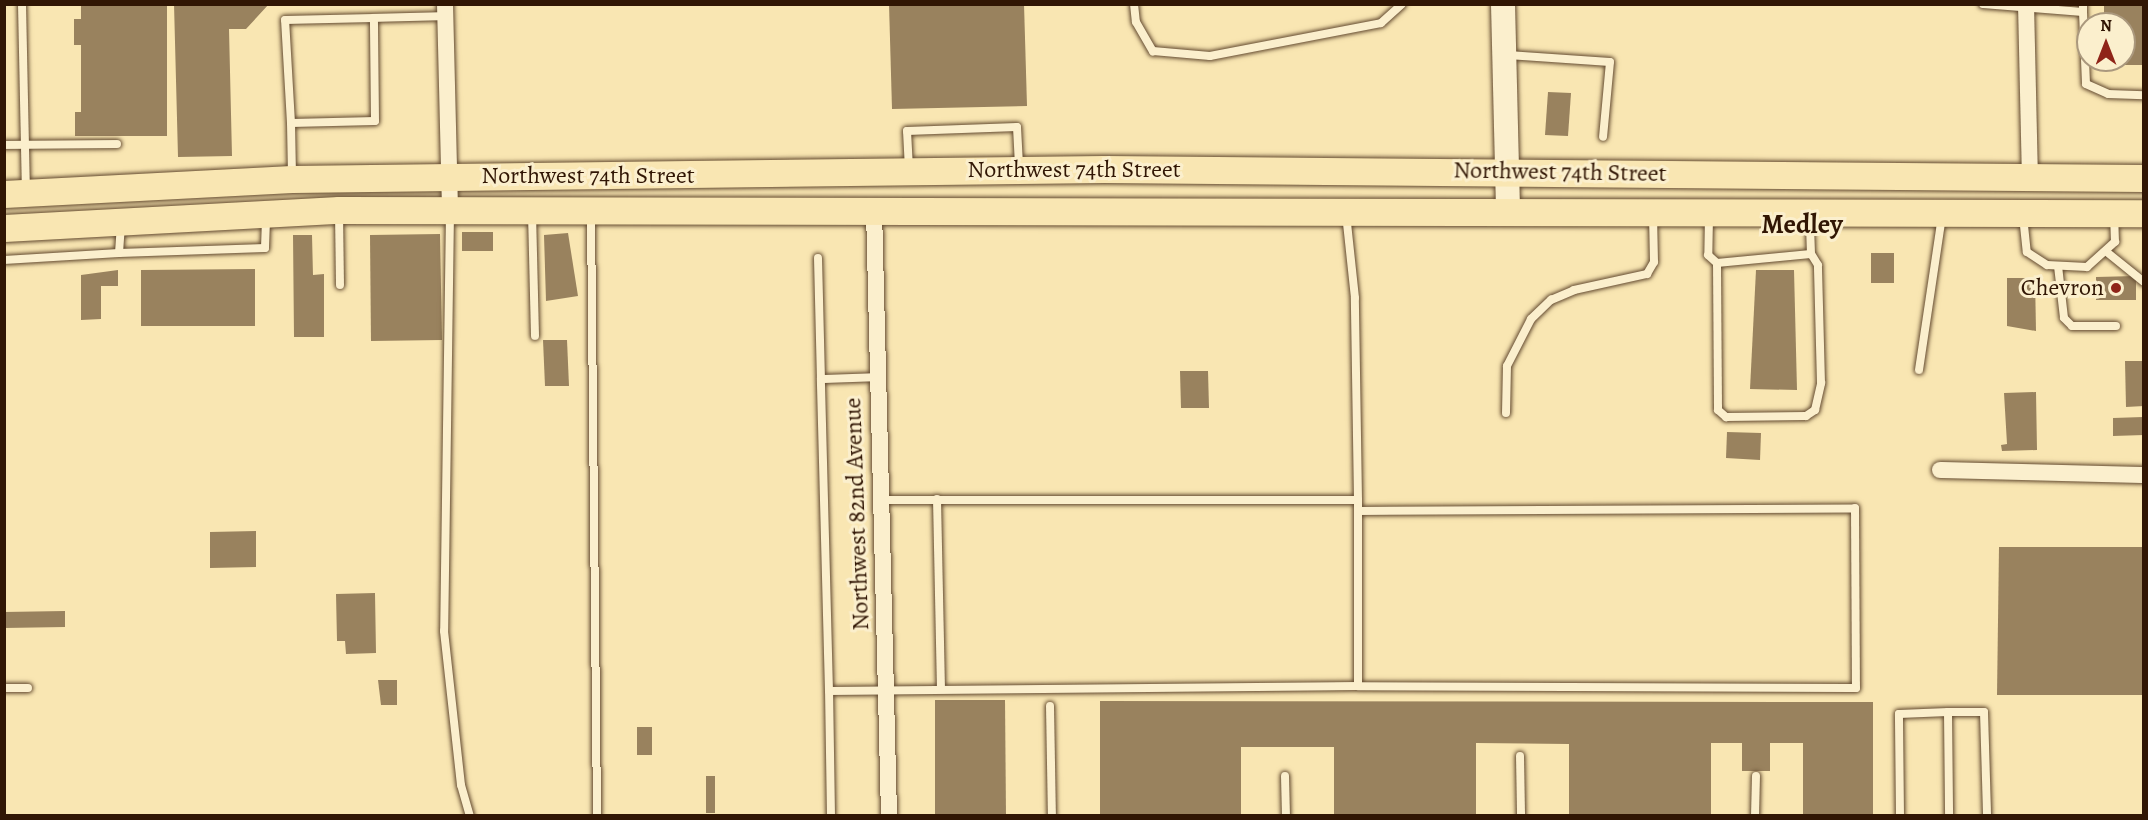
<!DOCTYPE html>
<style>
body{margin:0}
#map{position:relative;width:2148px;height:820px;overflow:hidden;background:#f9e6b2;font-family:Alegreya,serif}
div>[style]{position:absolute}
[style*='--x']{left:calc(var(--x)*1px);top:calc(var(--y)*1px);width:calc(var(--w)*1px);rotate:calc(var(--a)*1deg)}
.building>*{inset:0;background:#99825e}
.roads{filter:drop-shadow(0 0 2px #634a30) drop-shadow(0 0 2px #634a30)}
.lane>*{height:8px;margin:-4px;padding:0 4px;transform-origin:4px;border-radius:4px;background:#fbefcd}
.street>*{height:16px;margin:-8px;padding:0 8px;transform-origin:8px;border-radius:8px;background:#fbefcd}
.secondary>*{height:24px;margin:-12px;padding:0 12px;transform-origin:12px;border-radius:12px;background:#fbefcd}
.primary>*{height:27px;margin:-13.5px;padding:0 13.5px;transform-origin:13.5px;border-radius:13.5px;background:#f9e6b2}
.dots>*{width:16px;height:16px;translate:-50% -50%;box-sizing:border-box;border:3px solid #fbefcd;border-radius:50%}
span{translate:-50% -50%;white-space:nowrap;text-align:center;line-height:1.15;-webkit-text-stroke:6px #fbefcd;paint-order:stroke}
.street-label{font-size:24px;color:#311604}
.poi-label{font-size:24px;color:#311604}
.right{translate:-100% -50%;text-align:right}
.quarter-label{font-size:27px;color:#311604;font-weight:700}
.frame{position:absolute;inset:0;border:6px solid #311604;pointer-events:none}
.north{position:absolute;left:2076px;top:12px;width:60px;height:60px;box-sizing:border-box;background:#fbefcd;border:2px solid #aa987d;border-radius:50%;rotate:0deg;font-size:16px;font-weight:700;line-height:24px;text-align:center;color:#311604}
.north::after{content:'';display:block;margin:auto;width:21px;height:27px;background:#8f2418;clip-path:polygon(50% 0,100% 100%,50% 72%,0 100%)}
</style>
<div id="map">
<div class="building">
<div style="clip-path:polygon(81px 4px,167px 4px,167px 136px,75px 136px,75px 112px,81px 112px,81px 45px,74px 45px,74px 19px,81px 19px)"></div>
<div style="clip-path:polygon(174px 4px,269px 4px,246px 29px,229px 29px,232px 156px,178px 157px)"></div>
<div style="clip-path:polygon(889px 4px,1024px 4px,1027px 106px,892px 109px)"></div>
<div style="clip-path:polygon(2104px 4px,2144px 4px,2144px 65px,2104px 65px,2104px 60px,2124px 60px,2124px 24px,2104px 24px)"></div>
<div style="clip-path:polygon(1548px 92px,1571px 93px,1568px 136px,1545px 135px)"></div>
<div style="clip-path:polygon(462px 232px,493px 232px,493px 251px,462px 251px)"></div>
<div style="clip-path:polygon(568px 233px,578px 296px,546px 301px,544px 235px)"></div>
<div style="clip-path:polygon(440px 234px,442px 340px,371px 341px,370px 235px)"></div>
<div style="clip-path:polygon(293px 235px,312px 235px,313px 275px,324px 274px,324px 337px,294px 337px)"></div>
<div style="clip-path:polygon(1871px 253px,1894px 253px,1894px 283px,1871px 283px)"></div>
<div style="clip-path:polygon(255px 269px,255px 326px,141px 326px,141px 270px)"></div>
<div style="clip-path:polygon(118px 270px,118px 286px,101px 286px,101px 319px,81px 320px,81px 275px)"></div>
<div style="clip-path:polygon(1756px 270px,1794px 270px,1797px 390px,1750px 389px)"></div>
<div style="clip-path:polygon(2136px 276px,2136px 300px,2096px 300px,2096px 277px)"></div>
<div style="clip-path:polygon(2007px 278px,2035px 278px,2036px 331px,2007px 326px)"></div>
<div style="clip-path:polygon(543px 340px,567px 340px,569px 386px,545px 386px)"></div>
<div style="clip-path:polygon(2125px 361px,2143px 361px,2144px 406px,2126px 407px)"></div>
<div style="clip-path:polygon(1180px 371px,1208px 371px,1209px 408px,1181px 408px)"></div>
<div style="clip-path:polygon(2036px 392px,2037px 450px,2002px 451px,2001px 445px,2007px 444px,2004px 393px)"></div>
<div style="clip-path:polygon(2143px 417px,2144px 435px,2113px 436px,2113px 418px)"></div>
<div style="clip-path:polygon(1727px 432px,1761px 433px,1760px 460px,1726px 458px)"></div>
<div style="clip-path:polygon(256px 531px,256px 567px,210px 568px,210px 532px)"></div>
<div style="clip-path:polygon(1999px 547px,2144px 547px,2144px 695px,1997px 695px)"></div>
<div style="clip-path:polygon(375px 593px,376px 653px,346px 654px,345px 641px,337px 641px,336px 594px)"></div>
<div style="clip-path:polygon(65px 611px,65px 627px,4px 628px,4px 612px)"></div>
<div style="clip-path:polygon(378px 680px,397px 680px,397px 705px,381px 705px)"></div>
<div style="clip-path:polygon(935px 700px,1005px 700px,1006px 816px,935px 816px)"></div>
<div style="clip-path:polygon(1100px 701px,1873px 702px,1873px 816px,1803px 816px,1803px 743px,1770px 743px,1770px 771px,1742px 771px,1742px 743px,1711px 743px,1711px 816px,1569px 816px,1569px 744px,1476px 743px,1476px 816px,1334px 816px,1334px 747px,1241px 747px,1241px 816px,1100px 816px)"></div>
<div style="clip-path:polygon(637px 727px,652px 727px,652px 755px,637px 755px)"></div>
<div style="clip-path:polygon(706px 776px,715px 776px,715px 813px,706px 813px)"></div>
</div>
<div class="roads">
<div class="lane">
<div style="--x:22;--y:4;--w:186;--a:88.8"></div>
<div style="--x:1134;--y:4;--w:18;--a:84"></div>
<div style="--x:1136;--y:22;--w:34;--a:60"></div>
<div style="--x:1153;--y:51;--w:57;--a:5"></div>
<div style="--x:1210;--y:56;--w:174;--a:-10.9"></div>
<div style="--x:1381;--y:23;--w:28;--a:-42"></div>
<div style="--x:1983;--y:4;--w:100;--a:4.6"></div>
<div style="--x:2083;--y:12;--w:8;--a:-90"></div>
<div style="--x:2083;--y:12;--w:72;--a:87.6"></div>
<div style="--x:2086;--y:84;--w:24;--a:24"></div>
<div style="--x:2108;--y:94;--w:36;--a:2"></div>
<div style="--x:1508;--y:55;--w:102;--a:3.9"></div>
<div style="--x:1610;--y:62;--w:75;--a:95.3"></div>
<div style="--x:291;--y:123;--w:103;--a:-93.3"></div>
<div style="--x:285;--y:20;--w:89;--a:-1.3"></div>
<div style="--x:4;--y:145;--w:113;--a:-0.5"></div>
<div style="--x:909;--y:169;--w:38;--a:-93"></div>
<div style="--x:907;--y:131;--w:110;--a:-2.1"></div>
<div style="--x:1017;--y:127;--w:39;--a:87"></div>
<div style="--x:292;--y:175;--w:52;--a:-91.1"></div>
<div style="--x:291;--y:123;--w:84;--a:-1.4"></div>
<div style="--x:375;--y:121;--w:103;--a:-90.6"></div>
<div style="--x:374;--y:18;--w:71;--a:-1.6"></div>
<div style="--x:339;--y:213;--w:72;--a:89.2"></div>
<div style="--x:450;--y:213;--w:418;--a:90.8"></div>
<div style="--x:444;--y:631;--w:155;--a:83.7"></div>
<div style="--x:461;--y:785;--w:32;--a:74"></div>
<div style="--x:532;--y:213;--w:123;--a:88.6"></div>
<div style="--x:591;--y:213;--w:603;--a:89.43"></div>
<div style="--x:1709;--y:216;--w:39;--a:91"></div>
<div style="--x:1708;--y:255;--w:12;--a:42"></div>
<div style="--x:1717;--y:263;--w:94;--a:-5.5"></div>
<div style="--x:1811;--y:254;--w:38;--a:-92"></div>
<div style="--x:2023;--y:216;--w:36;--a:84"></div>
<div style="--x:2027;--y:252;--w:24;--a:33"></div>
<div style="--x:2047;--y:265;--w:40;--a:2.9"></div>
<div style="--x:2087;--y:267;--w:38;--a:-42"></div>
<div style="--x:2115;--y:242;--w:25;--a:-92"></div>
<div style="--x:119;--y:253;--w:146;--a:-2"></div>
<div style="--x:265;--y:248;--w:31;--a:-88"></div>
<div style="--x:2108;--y:253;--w:46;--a:38.9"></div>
<div style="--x:818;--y:258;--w:121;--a:88.6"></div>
<div style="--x:4;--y:260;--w:115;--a:-3.5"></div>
<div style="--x:119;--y:253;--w:29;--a:-86"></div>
<div style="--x:1717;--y:263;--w:147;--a:89.6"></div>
<div style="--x:1718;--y:410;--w:11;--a:41"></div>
<div style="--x:1726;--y:417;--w:80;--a:-0.7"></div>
<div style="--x:1806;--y:416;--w:11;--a:-34"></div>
<div style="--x:1815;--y:410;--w:28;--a:-77"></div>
<div style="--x:1821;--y:383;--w:118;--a:-91.5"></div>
<div style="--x:1818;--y:265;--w:13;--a:-122"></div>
<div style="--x:2058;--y:266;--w:52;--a:83.4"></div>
<div style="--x:2064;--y:318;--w:11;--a:45"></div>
<div style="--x:2072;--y:326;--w:44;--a:0"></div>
<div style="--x:1919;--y:370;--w:156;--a:-81.5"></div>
<div style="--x:1506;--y:413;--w:47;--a:-88.8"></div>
<div style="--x:1507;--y:366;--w:53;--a:-62.9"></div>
<div style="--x:1531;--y:319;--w:28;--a:-44"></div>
<div style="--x:1551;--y:300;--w:25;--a:-23"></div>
<div style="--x:1574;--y:290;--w:75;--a:-12.4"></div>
<div style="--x:1647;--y:274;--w:14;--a:-60"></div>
<div style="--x:1654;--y:262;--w:46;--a:-91.2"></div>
<div style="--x:937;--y:499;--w:190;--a:88.8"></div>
<div style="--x:881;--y:500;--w:477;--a:0"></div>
<div style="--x:1358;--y:500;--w:202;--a:-90.9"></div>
<div style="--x:1355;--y:298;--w:84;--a:-96.1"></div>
<div style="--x:1358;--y:511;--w:497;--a:-0.3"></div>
<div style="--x:1855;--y:508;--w:180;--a:89.7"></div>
<div style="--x:1856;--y:688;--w:498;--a:-179.8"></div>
<div style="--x:4;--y:688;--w:24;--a:0"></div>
<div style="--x:829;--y:691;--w:312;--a:-91.5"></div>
<div style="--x:821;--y:379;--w:56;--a:-2"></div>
<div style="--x:1050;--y:706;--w:110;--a:89"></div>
<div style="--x:1948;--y:712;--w:104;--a:89.4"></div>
<div style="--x:1520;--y:756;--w:60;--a:89"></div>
<div style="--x:1285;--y:776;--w:40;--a:88.6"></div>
<div style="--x:831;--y:816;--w:125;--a:-90.9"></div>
<div style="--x:829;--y:691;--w:529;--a:-0.54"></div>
<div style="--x:1358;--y:686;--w:186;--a:-90"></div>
<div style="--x:1755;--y:816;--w:40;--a:-88.6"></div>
<div style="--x:1900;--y:816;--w:102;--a:-90.6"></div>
<div style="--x:1899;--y:714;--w:49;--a:-2.3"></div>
<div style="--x:1948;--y:712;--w:36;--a:0"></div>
<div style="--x:1984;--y:712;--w:104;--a:88.3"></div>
</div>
<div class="street">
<div style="--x:445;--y:4;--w:206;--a:88.6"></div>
<div style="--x:2026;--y:4;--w:175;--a:88.7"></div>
<div style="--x:874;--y:210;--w:606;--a:88.58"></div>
<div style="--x:1940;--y:470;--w:204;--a:1.4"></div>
</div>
<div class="secondary">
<div style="--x:1503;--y:4;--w:208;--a:88.6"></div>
</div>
<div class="primary">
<div style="--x:4;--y:194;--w:288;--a:-3"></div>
<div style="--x:292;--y:179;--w:812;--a:-0.71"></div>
<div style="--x:1104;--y:169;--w:1040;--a:0.5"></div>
<div style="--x:4;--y:228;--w:335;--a:-3.1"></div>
<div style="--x:339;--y:210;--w:1805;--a:0.1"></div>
</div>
</div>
<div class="dots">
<div style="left:2116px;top:288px;background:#8f2418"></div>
</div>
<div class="street-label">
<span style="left:1074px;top:170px">Northwest 74th Street</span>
<span style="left:1560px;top:172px;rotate:1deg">Northwest 74th Street</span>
<span style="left:588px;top:176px">Northwest 74th Street</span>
<span style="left:857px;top:514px;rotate:-92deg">Northwest 82nd Avenue</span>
</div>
<div class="poi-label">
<span class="right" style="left:2104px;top:288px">Chevron</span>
</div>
<div class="quarter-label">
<span style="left:1802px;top:225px">Medley</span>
</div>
<div class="frame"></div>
<div class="north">N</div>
</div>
